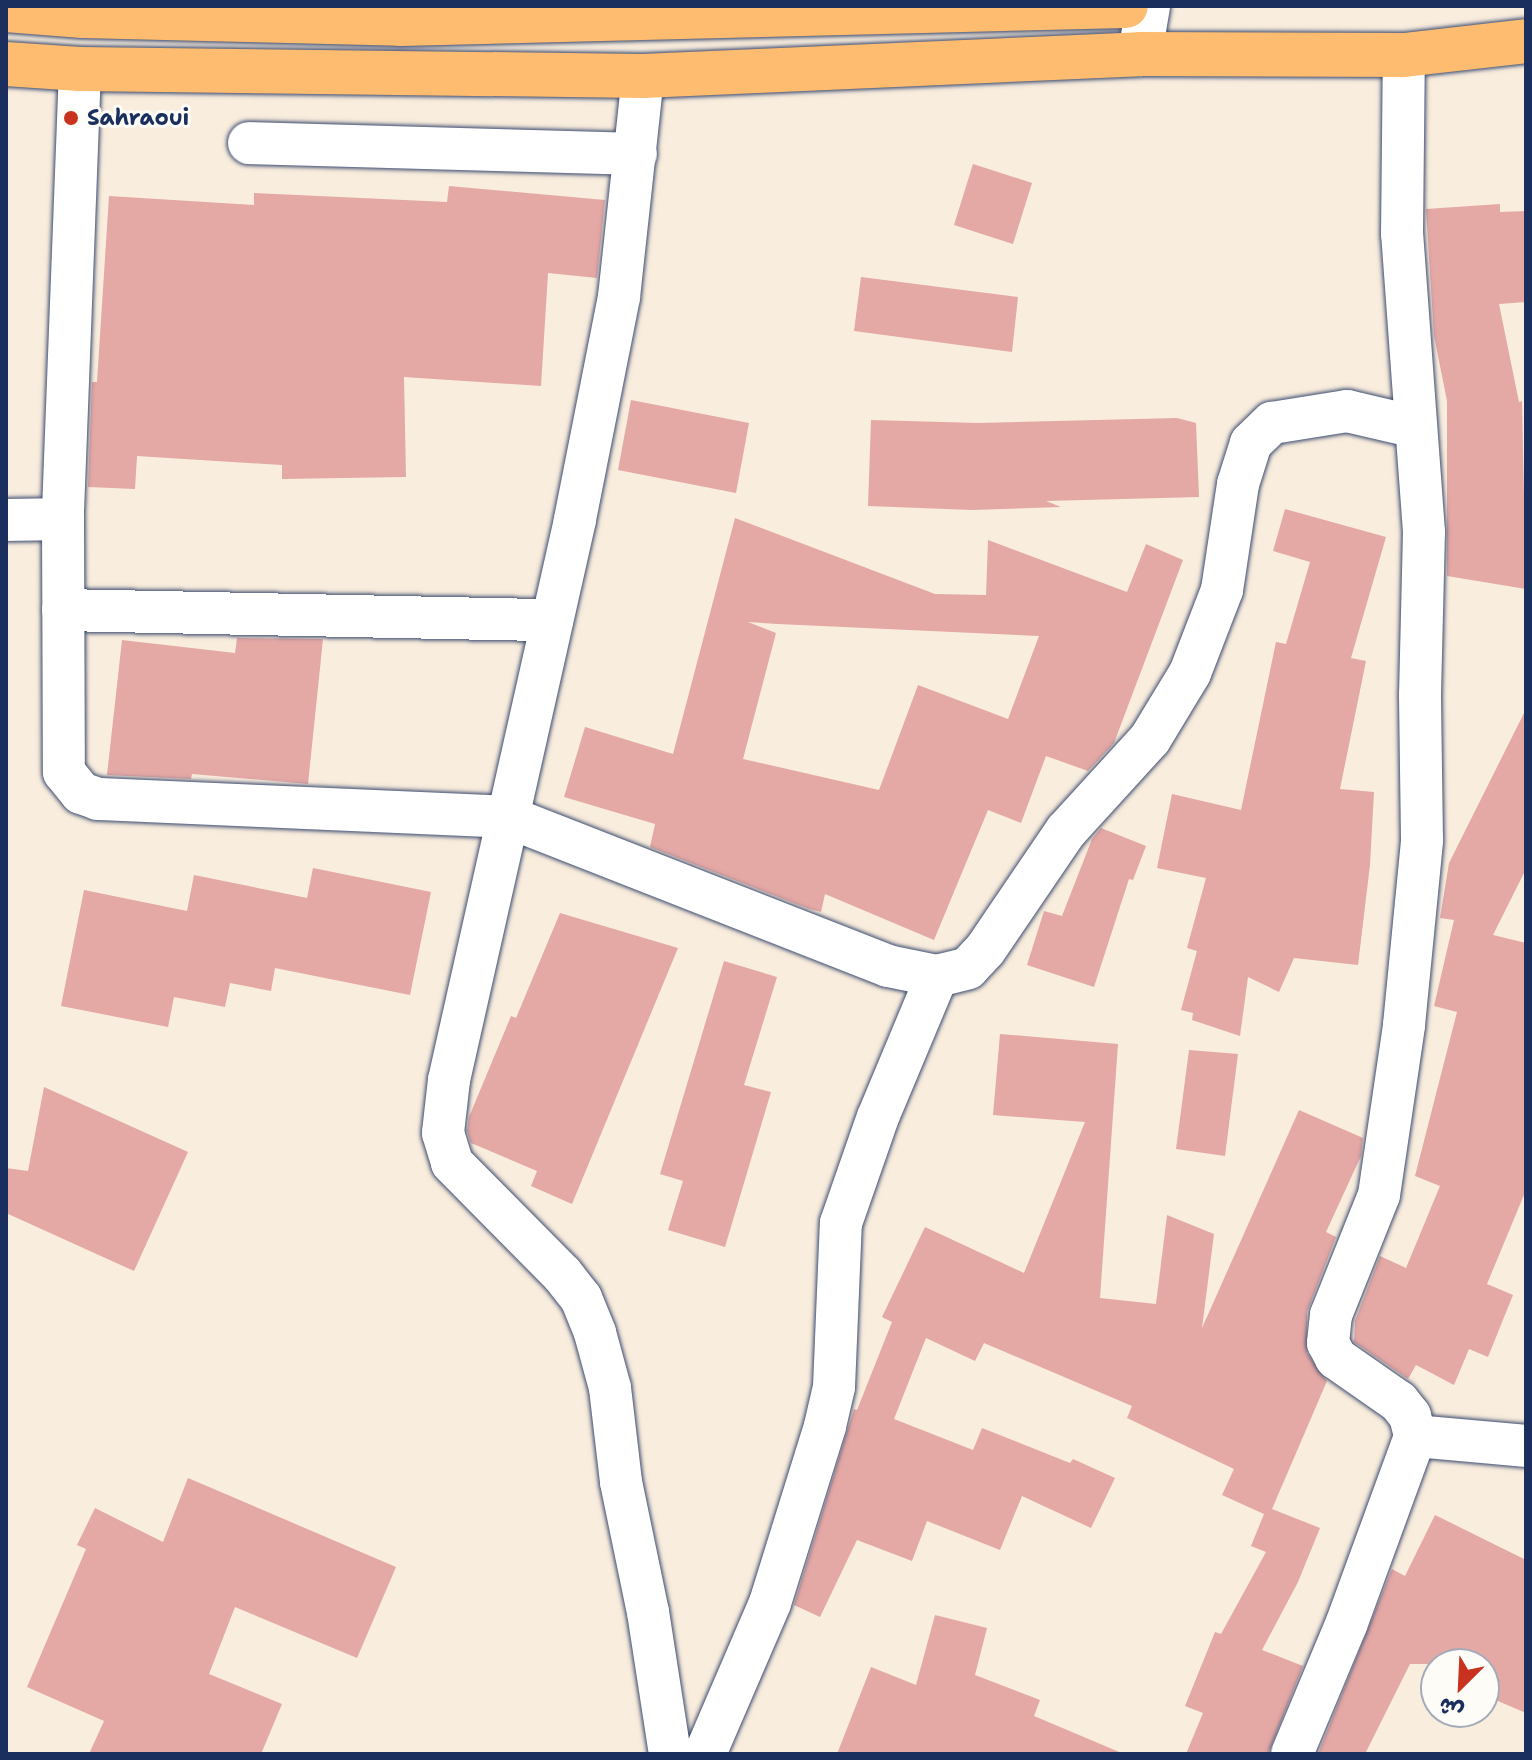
<!DOCTYPE html>
<meta charset="utf-8">
<style>
body{margin:0}
#map{position:relative;width:1532px;height:1760px;overflow:hidden;background:#f9eddd;font-family:"Shantell Sans","Playpen Sans Arabic",sans-serif}
div>[style]{position:absolute}
[style*='--x']{left:calc(var(--x)*1px);top:calc(var(--y)*1px);width:calc(var(--w)*1px);rotate:calc(var(--a)*1deg)}
.building>*{inset:0;background:#e4a8a5}
.roads{filter:drop-shadow(0 0 2px #3c4c71) drop-shadow(0 0 2px #3c4c71)}
.minor>*{height:42px;margin:-21px;padding:0 21px;transform-origin:21px;border-radius:21px;background:#fff}
.tertiary>*{height:44px;margin:-22px;padding:0 22px;transform-origin:22px;border-radius:22px;background:#fff}
.primary>*{height:44px;margin:-22px;padding:0 22px;transform-origin:22px;border-radius:22px;background:#fdbc70}
.dots>*{width:22px;height:22px;translate:-50% -50%;box-sizing:border-box;border:4px solid #fdfcf7;border-radius:50%}
span{translate:-50% -50%;white-space:nowrap;text-align:center;line-height:1.15;-webkit-text-stroke:6px #fdfcf7;paint-order:stroke}
.poi-label{font-size:22px;color:#1b2f5e;font-weight:700}
.left{translate:0 -50%;text-align:left}
.frame{position:absolute;inset:0;border:8px solid #1b2f5e;pointer-events:none}
.north{position:absolute;left:1420px;top:1648px;width:80px;height:80px;box-sizing:border-box;background:#fdfcf7;border:2px solid #a3aaba;border-radius:50%;rotate:204deg;font-size:22px;font-weight:700;line-height:32px;text-align:center;color:#1b2f5e}
.north::after{content:'';display:block;margin:auto;width:28px;height:36px;background:#c8321e;clip-path:polygon(50% 0,100% 100%,50% 72%,0 100%)}
</style>
<div id="map">
<div class="building">
<div style="clip-path:polygon(973px 164px,1032px 183px,1013px 244px,954px 225px)"></div>
<div style="clip-path:polygon(449px 186px,605px 200px,597px 278px,548px 273px,541px 386px,404px 377px,406px 477px,282px 479px,282px 465px,137px 456px,135px 489px,88px 487px,92px 382px,97px 382px,109px 196px,254px 205px,254px 193px,447px 202px)"></div>
<div style="clip-path:polygon(1500px 204px,1500px 212px,1526px 211px,1526px 302px,1499px 304px,1519px 402px,1522px 401px,1526px 589px,1447px 576px,1447px 401px,1434px 336px,1426px 209px)"></div>
<div style="clip-path:polygon(861px 277px,1018px 297px,1012px 352px,854px 331px)"></div>
<div style="clip-path:polygon(631px 400px,749px 423px,736px 493px,618px 470px)"></div>
<div style="clip-path:polygon(1177px 418px,1196px 423px,1199px 497px,1046px 501px,1061px 507px,972px 510px,868px 506px,871px 420px,978px 423px)"></div>
<div style="clip-path:polygon(1285px 509px,1386px 537px,1351px 658px,1366px 661px,1340px 789px,1374px 792px,1370px 865px,1358px 965px,1294px 958px,1279px 992px,1248px 977px,1240px 1036px,1192px 1020px,1193px 1013px,1181px 1010px,1197px 951px,1187px 948px,1206px 878px,1157px 868px,1172px 794px,1241px 810px,1276px 642px,1286px 644px,1310px 562px,1273px 551px)"></div>
<div style="clip-path:polygon(evenodd,735px 518px,935px 594px,986px 595px,988px 540px,1127px 592px,1146px 544px,1183px 560px,1114px 743px,1088px 771px,1046px 756px,1021px 823px,988px 810px,934px 940px,825px 894px,821px 912px,809px 909px,650px 847px,655px 824px,564px 797px,585px 727px,673px 754px,735px 518px,748px 622px,778px 624px,1039px 636px,1008px 719px,918px 685px,879px 790px,743px 759px,776px 633px,748px 622px)"></div>
<div style="clip-path:polygon(237px 638px,323px 639px,308px 784px,192px 774px,191px 779px,107px 775px,122px 640px,235px 653px)"></div>
<div style="clip-path:polygon(1526px 709px,1526px 869px,1493px 935px,1526px 943px,1526px 1190px,1487px 1284px,1513px 1295px,1488px 1357px,1469px 1349px,1454px 1385px,1416px 1365px,1408px 1379px,1354px 1342px,1355px 1321px,1380px 1256px,1406px 1268px,1440px 1186px,1415px 1176px,1457px 1012px,1434px 1006px,1454px 920px,1440px 918px,1449px 863px)"></div>
<div style="clip-path:polygon(1101px 828px,1146px 846px,1133px 880px,1129px 879px,1094px 987px,1027px 965px,1044px 911px,1062px 916px,1092px 839px)"></div>
<div style="clip-path:polygon(313px 868px,431px 892px,410px 995px,275px 968px,271px 991px,230px 983px,225px 1007px,174px 997px,168px 1027px,61px 1006px,84px 890px,187px 911px,194px 875px,307px 898px)"></div>
<div style="clip-path:polygon(560px 913px,678px 948px,572px 1204px,531px 1186px,537px 1171px,471px 1143px,467px 1131px,469px 1117px,511px 1016px,516px 1018px)"></div>
<div style="clip-path:polygon(724px 961px,777px 977px,744px 1085px,771px 1092px,725px 1247px,668px 1230px,683px 1181px,660px 1174px)"></div>
<div style="clip-path:polygon(1000px 1034px,1118px 1044px,1100px 1298px,1156px 1304px,1167px 1215px,1214px 1234px,1202px 1328px,1299px 1110px,1363px 1138px,1361px 1156px,1326px 1232px,1336px 1237px,1307px 1312px,1307px 1353px,1327px 1381px,1272px 1509px,1320px 1528px,1298px 1582px,1262px 1650px,1303px 1666px,1268px 1754px,1186px 1754px,1203px 1713px,1185px 1706px,1215px 1632px,1221px 1634px,1266px 1552px,1251px 1546px,1264px 1514px,1222px 1495px,1234px 1469px,1127px 1418px,1132px 1406px,984px 1343px,975px 1361px,926px 1338px,894px 1419px,973px 1450px,982px 1428px,1070px 1463px,1073px 1459px,1115px 1478px,1091px 1528px,1022px 1496px,1000px 1550px,927px 1521px,912px 1561px,857px 1540px,820px 1617px,794px 1605px,854px 1409px,857px 1410px,892px 1322px,882px 1317px,925px 1227px,1024px 1273px,1085px 1122px,993px 1115px)"></div>
<div style="clip-path:polygon(1189px 1050px,1238px 1054px,1225px 1156px,1176px 1149px)"></div>
<div style="clip-path:polygon(44px 1087px,188px 1152px,134px 1271px,6px 1213px,6px 1168px,28px 1171px)"></div>
<div style="clip-path:polygon(188px 1478px,396px 1567px,357px 1658px,235px 1607px,209px 1674px,282px 1704px,261px 1754px,89px 1754px,104px 1721px,27px 1687px,86px 1549px,77px 1545px,95px 1508px,163px 1542px)"></div>
<div style="clip-path:polygon(1435px 1515px,1526px 1560px,1526px 1713px,1484px 1695px,1484px 1664px,1410px 1664px,1365px 1754px,1318px 1754px,1392px 1569px,1405px 1576px)"></div>
<div style="clip-path:polygon(935px 1615px,987px 1628px,975px 1675px,1040px 1700px,1034px 1716px,1124px 1754px,837px 1754px,871px 1667px,916px 1685px)"></div>
</div>
<div class="roads">
<div class="minor">
<div style="--x:80;--y:69;--w:450;--a:92.2"></div>
<div style="--x:63;--y:519;--w:253;--a:89.8"></div>
<div style="--x:64;--y:772;--w:27;--a:51"></div>
<div style="--x:81;--y:793;--w:18;--a:19"></div>
<div style="--x:98;--y:799;--w:410;--a:2.5"></div>
<div style="--x:508;--y:817;--w:408;--a:21.4"></div>
<div style="--x:888;--y:966;--w:50;--a:11.5"></div>
<div style="--x:937;--y:976;--w:32;--a:-14"></div>
<div style="--x:968;--y:968;--w:25;--a:-47"></div>
<div style="--x:985;--y:950;--w:144;--a:-55.8"></div>
<div style="--x:1066;--y:831;--w:125;--a:-47.6"></div>
<div style="--x:1150;--y:739;--w:77;--a:-58.8"></div>
<div style="--x:1190;--y:673;--w:89;--a:-68.9"></div>
<div style="--x:1222;--y:590;--w:107;--a:-81.4"></div>
<div style="--x:1238;--y:484;--w:43;--a:-72.4"></div>
<div style="--x:1251;--y:443;--w:29;--a:-44"></div>
<div style="--x:1272;--y:423;--w:76;--a:-9.1"></div>
<div style="--x:1347;--y:411;--w:71;--a:13.1"></div>
<div style="--x:643;--y:76;--w:222;--a:96.2"></div>
<div style="--x:619;--y:297;--w:227;--a:101.2"></div>
<div style="--x:575;--y:520;--w:574;--a:102.68"></div>
<div style="--x:449;--y:1080;--w:53;--a:96.5"></div>
<div style="--x:443;--y:1133;--w:31;--a:73"></div>
<div style="--x:452;--y:1163;--w:156;--a:45.3"></div>
<div style="--x:562;--y:1274;--w:31;--a:52"></div>
<div style="--x:581;--y:1298;--w:38;--a:68"></div>
<div style="--x:595;--y:1333;--w:57;--a:74.7"></div>
<div style="--x:610;--y:1388;--w:95;--a:83.3"></div>
<div style="--x:621;--y:1482;--w:133;--a:78.3"></div>
<div style="--x:648;--y:1612;--w:144;--a:81.2"></div>
<div style="--x:249;--y:143;--w:387;--a:1.6"></div>
<div style="--x:6;--y:520;--w:57;--a:-1"></div>
<div style="--x:63;--y:610;--w:489;--a:1.2"></div>
<div style="--x:1415;--y:1436;--w:111;--a:5.1"></div>
<div style="--x:705;--y:1754;--w:164;--a:-66.7"></div>
<div style="--x:770;--y:1603;--w:185;--a:-72.7"></div>
<div style="--x:825;--y:1426;--w:40;--a:-77"></div>
<div style="--x:834;--y:1387;--w:164;--a:-87.6"></div>
<div style="--x:841;--y:1223;--w:112;--a:-70.8"></div>
<div style="--x:878;--y:1117;--w:153;--a:-67.3"></div>
<div style="--x:1292;--y:1754;--w:140;--a:-67.3"></div>
<div style="--x:1346;--y:1625;--w:201;--a:-69.9"></div>
<div style="--x:1415;--y:1436;--w:21;--a:-104"></div>
<div style="--x:1410;--y:1416;--w:18;--a:-128"></div>
<div style="--x:1399;--y:1402;--w:77;--a:-145.1"></div>
<div style="--x:1336;--y:1358;--w:17;--a:-118"></div>
<div style="--x:1328;--y:1343;--w:28;--a:-84"></div>
<div style="--x:1331;--y:1315;--w:129;--a:-68.2"></div>
<div style="--x:1379;--y:1195;--w:172;--a:-81.6"></div>
<div style="--x:1404;--y:1025;--w:186;--a:-84.4"></div>
<div style="--x:1422;--y:840;--w:145;--a:-90.8"></div>
<div style="--x:1420;--y:695;--w:163;--a:-88.6"></div>
<div style="--x:1424;--y:532;--w:299;--a:-94.2"></div>
<div style="--x:1402;--y:234;--w:179;--a:-89.4"></div>
</div>
<div class="tertiary">
<div style="--x:1140;--y:54;--w:49;--a:-80.5"></div>
</div>
<div class="primary">
<div style="--x:6;--y:10;--w:77;--a:4.5"></div>
<div style="--x:83;--y:16;--w:317;--a:1.4"></div>
<div style="--x:400;--y:24;--w:726;--a:-1.42"></div>
<div style="--x:6;--y:64;--w:74;--a:3.9"></div>
<div style="--x:80;--y:69;--w:563;--a:0.71"></div>
<div style="--x:643;--y:76;--w:497;--a:-2.5"></div>
<div style="--x:1140;--y:54;--w:264;--a:0.2"></div>
<div style="--x:1404;--y:55;--w:123;--a:-6.5"></div>
</div>
</div>
<div class="dots">
<div style="left:71px;top:118px;background:#c8321e"></div>
</div>
<div class="poi-label">
<span class="left" style="left:87px;top:118px">Sahraoui</span>
</div>
<div class="frame"></div>
<div class="north">ش</div>
</div>
